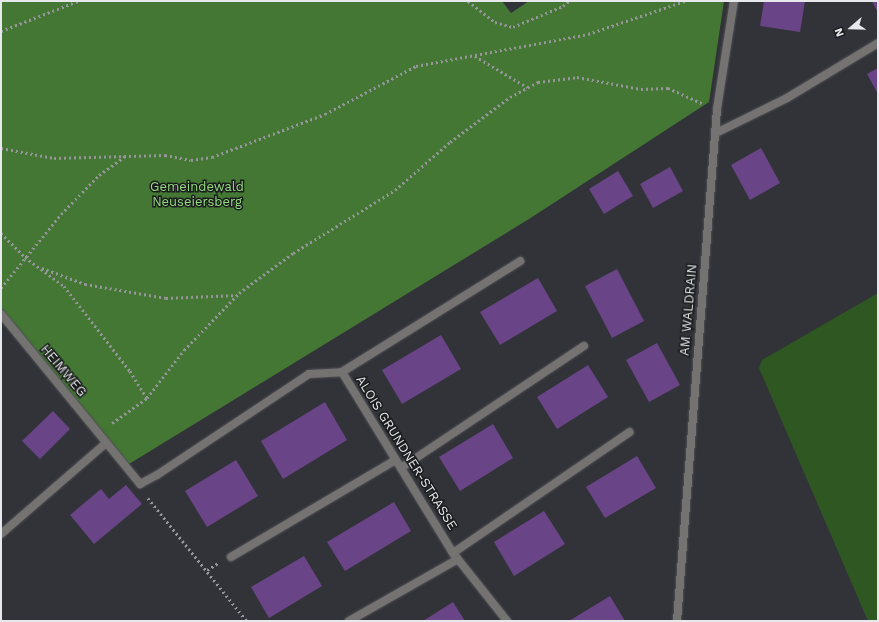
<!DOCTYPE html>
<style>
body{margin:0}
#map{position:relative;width:879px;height:622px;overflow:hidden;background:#323338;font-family:"Work Sans",sans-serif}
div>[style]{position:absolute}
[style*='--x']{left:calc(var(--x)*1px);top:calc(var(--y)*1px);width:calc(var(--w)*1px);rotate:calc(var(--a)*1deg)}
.green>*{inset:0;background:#2f5722}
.forest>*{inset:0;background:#447734}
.building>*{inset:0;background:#694487}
.path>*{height:2.5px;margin-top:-1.25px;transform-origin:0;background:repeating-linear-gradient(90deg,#95969a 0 2px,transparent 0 5px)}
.roads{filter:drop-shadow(0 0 1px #4f5055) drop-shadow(0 0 1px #4f5055)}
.service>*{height:8px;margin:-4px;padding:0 4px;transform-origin:4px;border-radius:4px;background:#757272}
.minor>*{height:8px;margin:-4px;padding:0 4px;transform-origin:4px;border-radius:4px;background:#757272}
span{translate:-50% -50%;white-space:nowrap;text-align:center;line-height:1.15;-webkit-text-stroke:3px #1a1b1d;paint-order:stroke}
.park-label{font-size:13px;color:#94db7f}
.street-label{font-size:13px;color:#e7e8eb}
.frame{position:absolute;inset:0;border:2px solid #e7e8eb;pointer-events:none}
.north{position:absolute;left:831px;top:8px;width:40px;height:40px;-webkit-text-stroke:3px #1a1b1d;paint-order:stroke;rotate:250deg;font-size:11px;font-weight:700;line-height:16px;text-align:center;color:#e7e8eb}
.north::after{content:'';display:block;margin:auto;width:14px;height:18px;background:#e7e8eb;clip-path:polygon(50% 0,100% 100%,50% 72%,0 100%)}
</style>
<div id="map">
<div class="green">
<div style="clip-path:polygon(878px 293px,878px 621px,868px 621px,759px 368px,762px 360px)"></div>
</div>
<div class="forest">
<div style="clip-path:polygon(1px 1px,502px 1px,511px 13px,529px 1px,724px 1px,709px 102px,529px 219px,129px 464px,1px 308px)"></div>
</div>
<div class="building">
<div style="clip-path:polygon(764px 1px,805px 1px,800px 32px,760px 26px)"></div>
<div style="clip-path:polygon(872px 1px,878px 1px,878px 13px)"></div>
<div style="clip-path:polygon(878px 68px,878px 94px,867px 74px)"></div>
<div style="clip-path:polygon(761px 148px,780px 183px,750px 200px,731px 165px)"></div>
<div style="clip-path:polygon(670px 167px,683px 191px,653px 208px,640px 184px)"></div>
<div style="clip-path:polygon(618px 171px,633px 196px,604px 214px,589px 189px)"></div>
<div style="clip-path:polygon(617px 269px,644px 321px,612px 338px,585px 286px)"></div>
<div style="clip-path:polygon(538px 278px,557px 311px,500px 345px,480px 312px)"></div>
<div style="clip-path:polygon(441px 335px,461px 369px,402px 404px,382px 370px)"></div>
<div style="clip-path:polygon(657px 343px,680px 385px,649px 402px,626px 360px)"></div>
<div style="clip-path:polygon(588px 365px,608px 397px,557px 429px,537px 397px)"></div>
<div style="clip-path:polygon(325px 402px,347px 440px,283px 479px,261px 441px)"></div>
<div style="clip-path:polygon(53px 411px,70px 429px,40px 459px,22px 441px)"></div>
<div style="clip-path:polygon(493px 424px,513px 458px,460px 491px,439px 457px)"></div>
<div style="clip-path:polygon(637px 456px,656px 488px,605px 518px,586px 487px)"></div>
<div style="clip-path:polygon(236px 460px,258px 496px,207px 527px,185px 491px)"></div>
<div style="clip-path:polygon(126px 485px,142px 504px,94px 544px,70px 515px,101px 489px,109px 499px)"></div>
<div style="clip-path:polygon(394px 502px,411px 531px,345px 571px,327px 542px)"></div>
<div style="clip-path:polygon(544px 511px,565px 544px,514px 576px,494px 542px)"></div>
<div style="clip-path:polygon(304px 556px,322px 586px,269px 618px,251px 587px)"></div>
<div style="clip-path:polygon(610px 596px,625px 621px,569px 621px)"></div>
<div style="clip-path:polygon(453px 602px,465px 621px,423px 621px)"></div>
</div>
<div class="path">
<div style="--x:468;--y:1;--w:34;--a:38"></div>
<div style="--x:495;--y:22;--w:19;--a:16"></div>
<div style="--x:513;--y:27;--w:54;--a:-22.8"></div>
<div style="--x:563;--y:6;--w:8;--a:-40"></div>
<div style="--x:1;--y:31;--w:83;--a:-21.3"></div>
<div style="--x:475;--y:56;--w:61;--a:30.8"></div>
<div style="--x:1;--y:148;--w:54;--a:10.7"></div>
<div style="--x:54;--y:158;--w:111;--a:-1.5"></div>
<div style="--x:165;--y:155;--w:26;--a:11"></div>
<div style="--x:191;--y:160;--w:21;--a:-8"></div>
<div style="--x:212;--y:157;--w:121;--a:-20.8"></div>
<div style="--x:325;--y:114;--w:103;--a:-27.8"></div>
<div style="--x:416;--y:66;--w:175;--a:-10.5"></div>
<div style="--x:588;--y:34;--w:102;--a:-18.8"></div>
<div style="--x:1;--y:233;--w:34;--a:45"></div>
<div style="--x:25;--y:257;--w:49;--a:36.6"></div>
<div style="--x:64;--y:286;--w:108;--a:52.2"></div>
<div style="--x:130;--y:371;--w:32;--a:58"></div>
<div style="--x:42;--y:268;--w:46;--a:20.4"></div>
<div style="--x:85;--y:284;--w:82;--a:9.8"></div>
<div style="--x:166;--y:298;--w:71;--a:-2.4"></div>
<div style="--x:1;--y:288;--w:95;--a:-51"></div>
<div style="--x:61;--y:214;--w:54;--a:-45.7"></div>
<div style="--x:99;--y:175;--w:34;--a:-36"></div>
<div style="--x:112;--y:423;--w:43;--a:-35.5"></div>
<div style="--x:147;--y:398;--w:61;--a:-52.4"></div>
<div style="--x:184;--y:350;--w:79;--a:-46"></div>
<div style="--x:239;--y:293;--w:67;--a:-36.5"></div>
<div style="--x:293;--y:253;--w:120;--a:-31.7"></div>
<div style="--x:395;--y:190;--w:73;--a:-41.1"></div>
<div style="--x:450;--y:142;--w:75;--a:-36.9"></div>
<div style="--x:510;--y:97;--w:32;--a:-28"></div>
<div style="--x:538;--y:82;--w:39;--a:-7"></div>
<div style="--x:577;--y:77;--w:65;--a:10.6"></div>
<div style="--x:641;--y:89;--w:27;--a:-2"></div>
<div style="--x:668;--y:88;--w:37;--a:24"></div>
<div style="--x:148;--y:498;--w:158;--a:51.2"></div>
<div style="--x:207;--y:570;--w:13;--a:-32"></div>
</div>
<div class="roads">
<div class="service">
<div style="--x:342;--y:372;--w:210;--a:-31.9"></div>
<div style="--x:401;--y:468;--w:220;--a:-33.7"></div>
<div style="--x:453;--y:553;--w:214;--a:-34.4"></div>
<div style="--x:231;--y:557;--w:191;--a:-30.5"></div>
<div style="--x:349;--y:621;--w:125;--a:-29.6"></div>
</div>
<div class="minor">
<div style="--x:716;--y:133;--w:79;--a:-26.2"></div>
<div style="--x:787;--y:98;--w:106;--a:-31.1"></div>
<div style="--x:1;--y:314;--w:220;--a:50.7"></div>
<div style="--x:140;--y:484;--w:19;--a:-28"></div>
<div style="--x:157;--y:475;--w:182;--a:-33.6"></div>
<div style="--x:309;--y:374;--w:33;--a:-3"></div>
<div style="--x:342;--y:372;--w:212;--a:58.5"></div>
<div style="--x:453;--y:553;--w:87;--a:51.5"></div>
<div style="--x:1;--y:534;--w:139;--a:-40.9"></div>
<div style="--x:677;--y:621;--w:514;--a:-85.53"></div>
<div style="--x:717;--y:109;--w:109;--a:-81.1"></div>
</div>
</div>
<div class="park-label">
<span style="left:197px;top:195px">Gemeindewald<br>Neuseiersberg</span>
</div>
<div class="street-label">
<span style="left:689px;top:310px;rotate:-85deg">AM WALDRAIN</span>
<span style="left:63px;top:371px;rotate:50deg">HEIMWEG</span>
<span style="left:406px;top:453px;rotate:58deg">ALOIS GRUNDNER-STRASSE</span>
</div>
<div class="frame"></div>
<div class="north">N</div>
</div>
